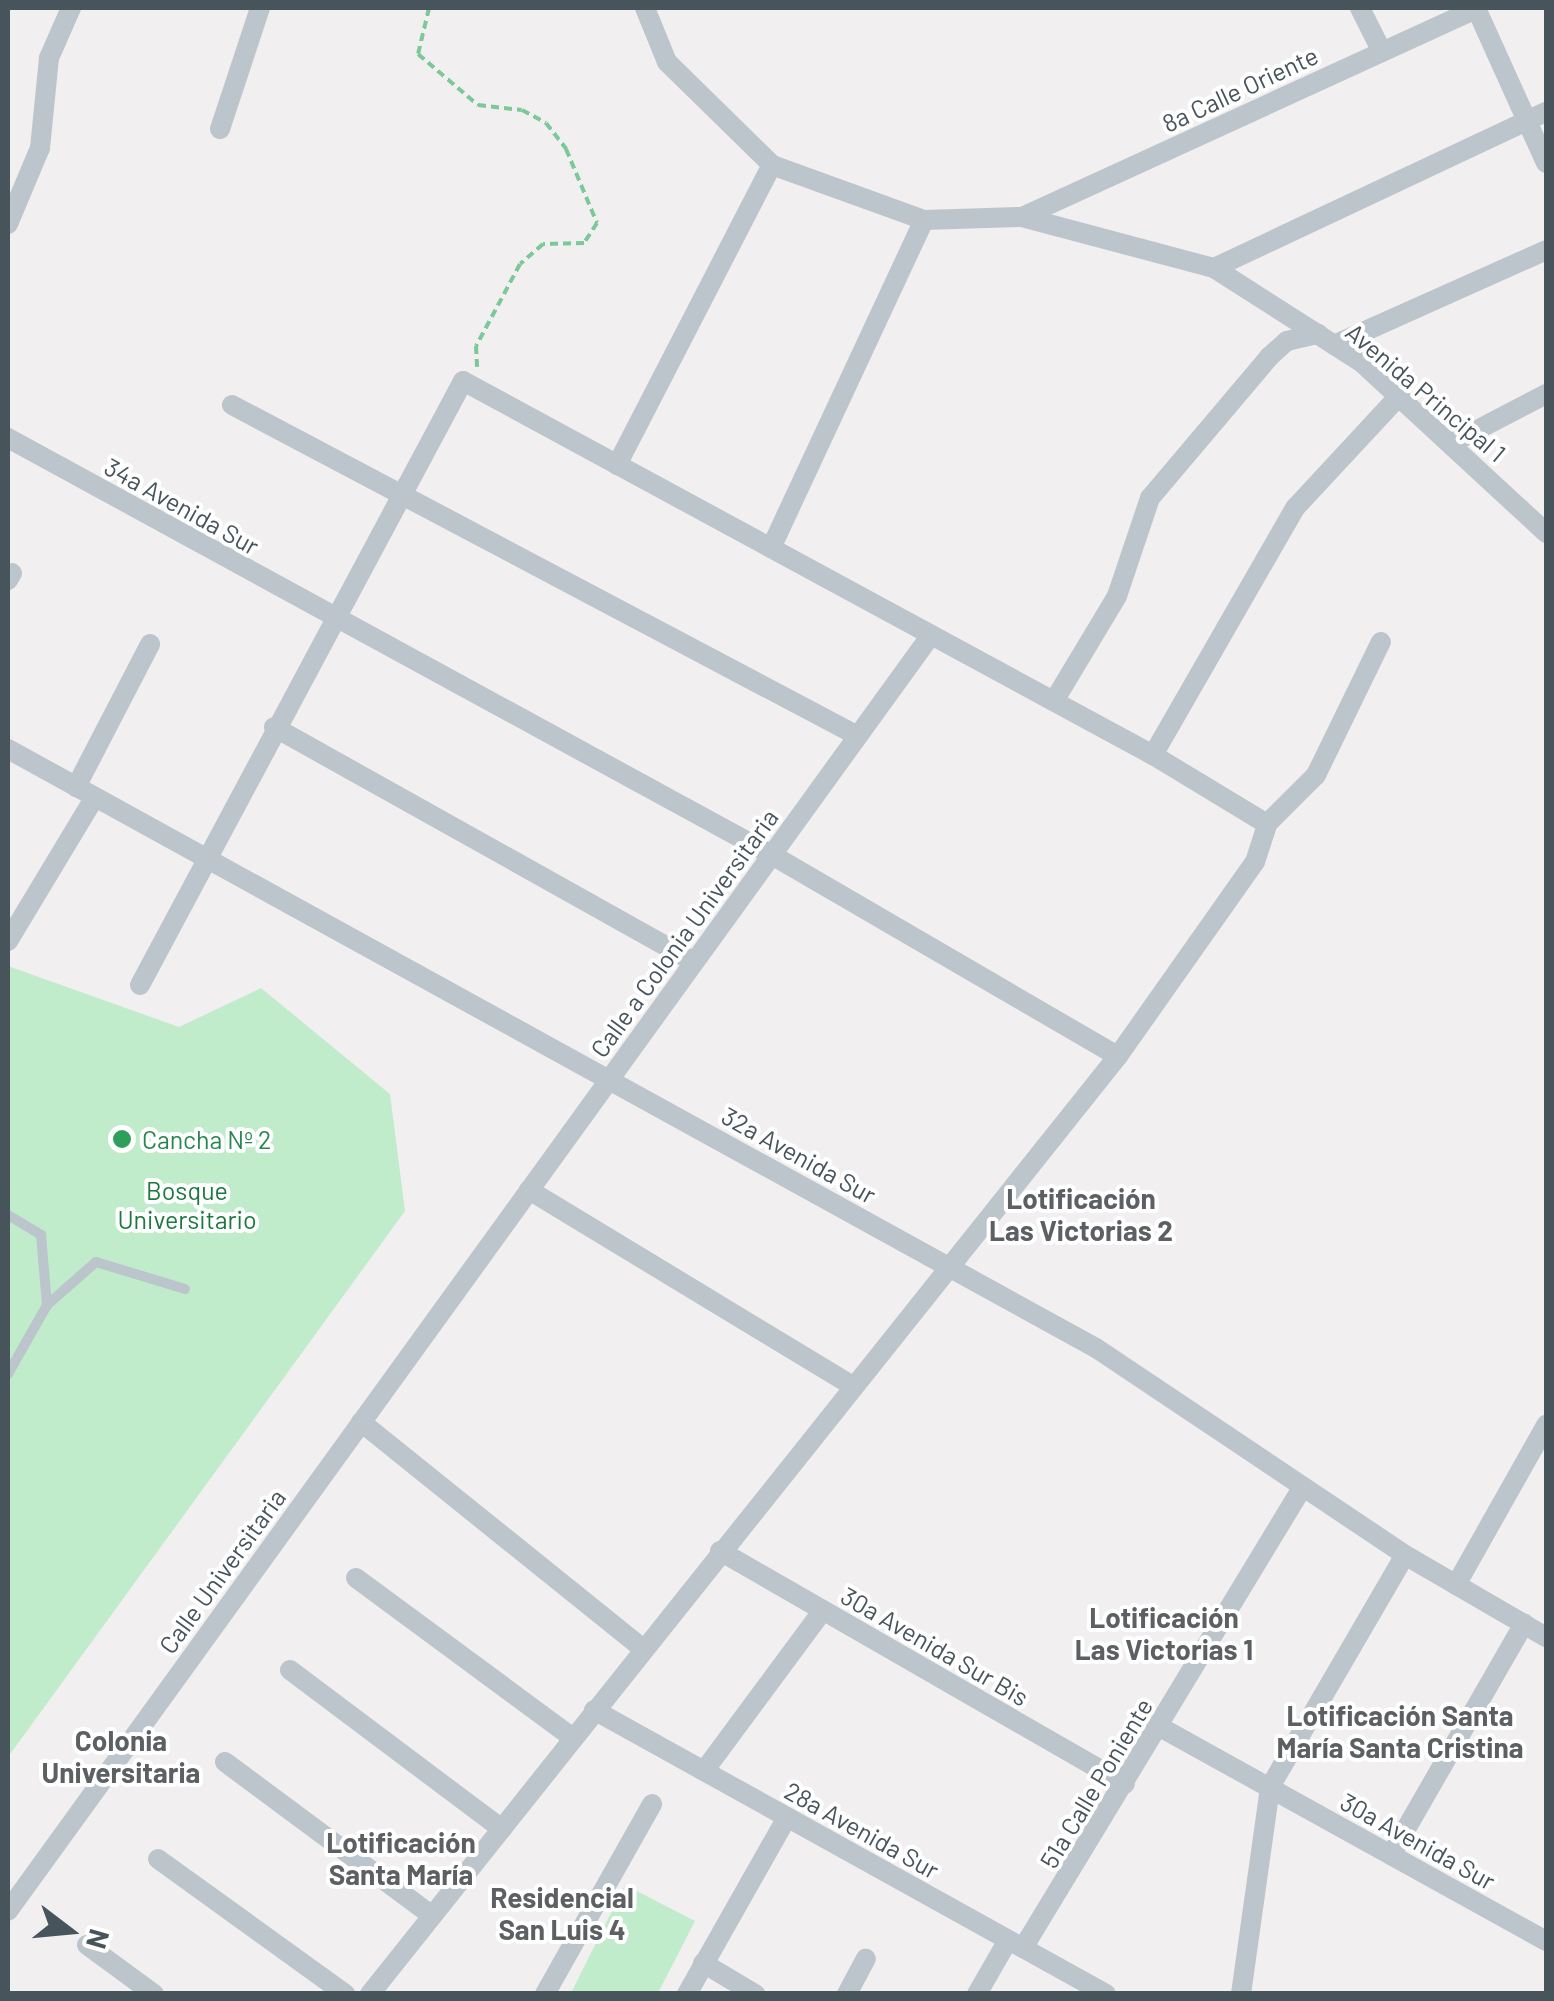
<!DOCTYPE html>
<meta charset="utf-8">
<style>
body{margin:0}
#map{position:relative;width:1554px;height:2001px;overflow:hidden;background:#f1efef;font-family:Barlow,sans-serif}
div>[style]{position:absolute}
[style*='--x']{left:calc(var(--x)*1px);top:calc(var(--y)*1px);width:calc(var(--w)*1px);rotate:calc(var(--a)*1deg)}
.green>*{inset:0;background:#c1eccc}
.path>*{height:4px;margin-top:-2px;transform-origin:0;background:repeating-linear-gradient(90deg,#7bc899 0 8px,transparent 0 13px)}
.lane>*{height:10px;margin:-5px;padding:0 5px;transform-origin:5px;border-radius:5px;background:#bcc5cb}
.street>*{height:20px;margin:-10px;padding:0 10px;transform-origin:10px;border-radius:10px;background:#bcc5cb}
.dots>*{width:28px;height:28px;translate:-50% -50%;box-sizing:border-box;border:5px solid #fff;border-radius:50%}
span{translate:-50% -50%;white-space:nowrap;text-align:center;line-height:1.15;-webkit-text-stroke:8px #fff;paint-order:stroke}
.street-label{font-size:25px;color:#48545b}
.leisure-label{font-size:25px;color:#27864d}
.left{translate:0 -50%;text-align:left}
.park-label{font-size:25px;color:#1d7840}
.neighbourhood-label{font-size:28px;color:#5c6063;font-weight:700}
.frame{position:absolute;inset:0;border:10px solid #48545b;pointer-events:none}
.north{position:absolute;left:20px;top:1881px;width:100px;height:100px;-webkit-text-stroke:8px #fff;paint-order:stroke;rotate:106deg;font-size:28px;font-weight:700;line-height:40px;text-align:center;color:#48545b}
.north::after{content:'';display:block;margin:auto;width:35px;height:45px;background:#48545b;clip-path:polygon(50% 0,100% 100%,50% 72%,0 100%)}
</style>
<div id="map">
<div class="green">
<div style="clip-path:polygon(8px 966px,179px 1027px,261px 988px,390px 1094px,405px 1211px,8px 1757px)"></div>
<div style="clip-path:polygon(625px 1885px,695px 1921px,658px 1993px,571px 1993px)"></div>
</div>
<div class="path">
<div style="--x:429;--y:8;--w:47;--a:103.4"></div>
<div style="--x:418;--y:54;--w:79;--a:40.4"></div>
<div style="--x:478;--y:105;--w:44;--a:6.5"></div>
<div style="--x:522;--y:110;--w:27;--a:28"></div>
<div style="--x:546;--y:123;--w:33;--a:52"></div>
<div style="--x:566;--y:149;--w:80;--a:67.3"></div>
<div style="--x:597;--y:223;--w:24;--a:123"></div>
<div style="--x:584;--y:243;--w:41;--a:178.6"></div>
<div style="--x:543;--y:244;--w:30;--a:139"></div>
<div style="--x:520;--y:264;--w:93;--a:118.2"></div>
<div style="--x:476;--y:346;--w:21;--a:87"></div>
</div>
<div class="lane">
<div style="--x:8;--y:1215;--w:39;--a:31"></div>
<div style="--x:41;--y:1235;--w:70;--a:85.1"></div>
<div style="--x:8;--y:1374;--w:79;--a:-60.5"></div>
<div style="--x:47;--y:1305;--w:65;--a:-41.3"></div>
<div style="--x:96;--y:1262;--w:93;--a:16.9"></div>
</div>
<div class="street">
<div style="--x:645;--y:8;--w:58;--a:67.8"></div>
<div style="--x:667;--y:62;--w:147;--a:44.4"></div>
<div style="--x:772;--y:165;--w:162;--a:19.9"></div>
<div style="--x:924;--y:220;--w:98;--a:-1.8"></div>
<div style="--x:1022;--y:217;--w:199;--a:14.9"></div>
<div style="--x:1214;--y:268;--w:174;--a:32.6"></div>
<div style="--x:1361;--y:362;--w:252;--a:42.7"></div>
<div style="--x:1360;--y:8;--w:49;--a:63.4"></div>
<div style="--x:1476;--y:8;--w:170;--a:65.7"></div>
<div style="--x:220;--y:129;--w:127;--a:-71.7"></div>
<div style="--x:1022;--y:217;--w:502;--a:-24.62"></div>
<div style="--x:8;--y:224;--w:82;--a:-67.2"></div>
<div style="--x:40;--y:148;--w:90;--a:-84.3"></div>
<div style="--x:49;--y:58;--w:55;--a:-66.3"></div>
<div style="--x:1214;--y:268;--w:367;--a:-25.2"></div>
<div style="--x:1334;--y:345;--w:232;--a:-24.1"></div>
<div style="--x:232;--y:405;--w:708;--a:27.87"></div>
<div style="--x:8;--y:438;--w:870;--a:28.63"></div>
<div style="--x:772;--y:855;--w:400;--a:30.2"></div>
<div style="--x:1452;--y:443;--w:106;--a:-27.5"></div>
<div style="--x:617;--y:465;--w:338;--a:-62.7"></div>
<div style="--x:771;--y:548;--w:362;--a:-65"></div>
<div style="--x:8;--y:580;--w:8;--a:-60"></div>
<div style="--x:1054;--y:701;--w:122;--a:-59"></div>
<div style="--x:1117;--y:596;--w:103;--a:-71.4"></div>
<div style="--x:1150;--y:498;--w:185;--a:-49.8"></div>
<div style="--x:1269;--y:357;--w:24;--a:-42"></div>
<div style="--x:1287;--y:341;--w:32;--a:-13"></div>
<div style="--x:274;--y:727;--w:481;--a:29.2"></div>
<div style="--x:8;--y:749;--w:1242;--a:28.84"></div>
<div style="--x:1096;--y:1348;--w:372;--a:33.8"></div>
<div style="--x:1405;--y:1555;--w:163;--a:30.2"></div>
<div style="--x:1153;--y:755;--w:285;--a:-60.1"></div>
<div style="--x:1295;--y:508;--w:153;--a:-47.1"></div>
<div style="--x:76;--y:787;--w:161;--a:-62.6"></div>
<div style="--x:8;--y:941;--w:168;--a:-58.9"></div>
<div style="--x:140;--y:985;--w:685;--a:-61.86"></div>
<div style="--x:463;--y:381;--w:785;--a:28.46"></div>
<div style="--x:1153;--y:755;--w:133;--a:31.2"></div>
<div style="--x:529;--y:1190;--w:378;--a:31.2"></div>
<div style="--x:361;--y:1422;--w:361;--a:38.8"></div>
<div style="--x:720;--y:1551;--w:467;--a:29.9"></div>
<div style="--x:356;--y:1578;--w:270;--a:36.4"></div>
<div style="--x:1456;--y:1585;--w:184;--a:-60.6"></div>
<div style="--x:290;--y:1670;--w:265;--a:36.9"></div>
<div style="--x:594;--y:1710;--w:585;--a:29.02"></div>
<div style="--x:1160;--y:1727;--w:441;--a:29"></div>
<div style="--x:225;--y:1762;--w:258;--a:36.6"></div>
<div style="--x:704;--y:1771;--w:200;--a:-53.5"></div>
<div style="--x:1391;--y:1855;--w:267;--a:-60.1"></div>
<div style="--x:158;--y:1859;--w:231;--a:35.8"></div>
<div style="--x:8;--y:1911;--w:1575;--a:-54.12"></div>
<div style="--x:87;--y:1945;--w:83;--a:36.2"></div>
<div style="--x:1023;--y:1948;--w:538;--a:-58.76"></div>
<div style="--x:703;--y:1963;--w:61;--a:30.8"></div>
<div style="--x:370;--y:1994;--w:1200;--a:-51.43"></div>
<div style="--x:1118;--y:1056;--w:237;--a:-54.8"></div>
<div style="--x:1255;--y:862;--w:40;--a:-72"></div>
<div style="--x:1267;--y:824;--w:69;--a:-45"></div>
<div style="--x:1316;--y:775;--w:148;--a:-64"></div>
<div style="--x:545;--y:1994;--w:218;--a:-60.6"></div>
<div style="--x:687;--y:1994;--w:203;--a:-60.5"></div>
<div style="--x:847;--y:1994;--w:40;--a:-62"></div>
<div style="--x:977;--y:1994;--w:62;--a:-60.1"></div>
<div style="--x:1241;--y:1994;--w:209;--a:-82"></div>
<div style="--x:1270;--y:1787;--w:268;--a:-59.8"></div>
</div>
<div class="dots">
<div style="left:122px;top:1139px;background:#2e9e5b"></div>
</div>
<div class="street-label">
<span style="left:1240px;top:89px;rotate:-25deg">8a Calle Oriente</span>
<span style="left:1426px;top:392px;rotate:40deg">Avenida Principal 1</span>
<span style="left:182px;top:506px;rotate:29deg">34a Avenida Sur</span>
<span style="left:684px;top:933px;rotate:-54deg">Calle a Colonia Universitaria</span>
<span style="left:799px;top:1155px;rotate:29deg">32a Avenida Sur</span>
<span style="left:222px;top:1571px;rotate:-54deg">Calle Universitaria</span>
<span style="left:935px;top:1646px;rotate:30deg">30a Avenida Sur Bis</span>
<span style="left:1096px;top:1783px;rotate:-59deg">51a Calle Poniente</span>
<span style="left:862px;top:1830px;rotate:29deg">28a Avenida Sur</span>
<span style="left:1418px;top:1841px;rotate:29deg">30a Avenida Sur</span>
</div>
<div class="leisure-label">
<span class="left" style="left:142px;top:1139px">Cancha Nº 2</span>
</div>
<div class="park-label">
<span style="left:187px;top:1205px">Bosque<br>Universitario</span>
</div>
<div class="neighbourhood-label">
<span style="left:1081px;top:1214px">Lotificación<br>Las Victorias 2</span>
<span style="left:1164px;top:1633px">Lotificación<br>Las Victorias 1</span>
<span style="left:1400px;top:1731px">Lotificación Santa<br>María Santa Cristina</span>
<span style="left:121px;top:1756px">Colonia<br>Universitaria</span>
<span style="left:401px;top:1858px">Lotificación<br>Santa María</span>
<span style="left:562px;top:1913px">Residencial<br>San Luis 4</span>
</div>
<div class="frame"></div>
<div class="north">N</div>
</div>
